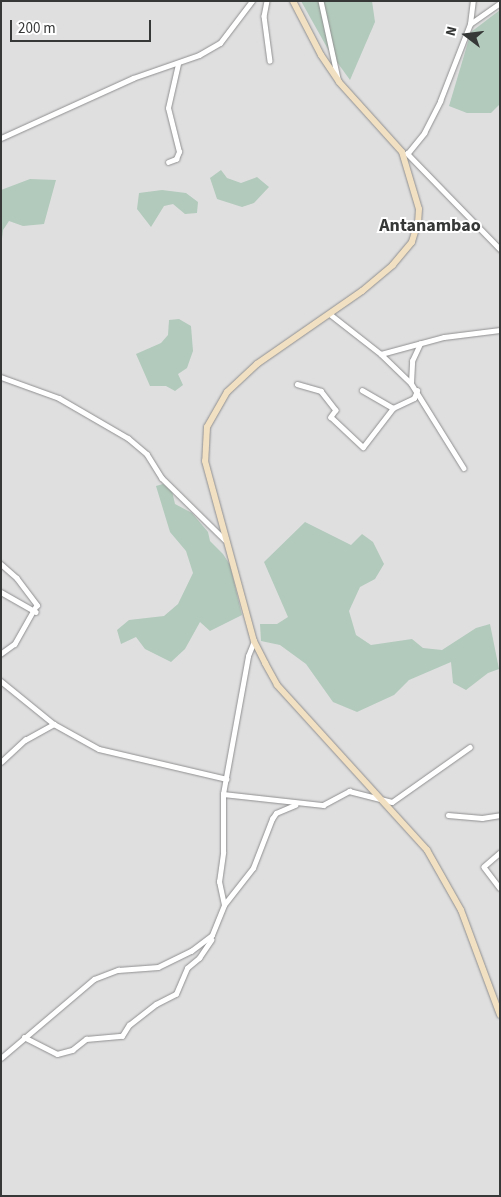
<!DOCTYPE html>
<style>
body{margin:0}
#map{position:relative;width:501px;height:1197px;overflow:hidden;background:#dfdfe0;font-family:"Source Sans 3",sans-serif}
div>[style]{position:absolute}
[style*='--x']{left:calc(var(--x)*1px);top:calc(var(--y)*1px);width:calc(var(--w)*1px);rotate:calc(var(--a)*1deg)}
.green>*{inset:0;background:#b2cabb}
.roads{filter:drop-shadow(0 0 1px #8f8f90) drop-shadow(0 0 1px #8f8f90)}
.minor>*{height:4.5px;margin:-2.25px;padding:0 2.25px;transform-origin:2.25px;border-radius:2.25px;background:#fff}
.secondary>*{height:6px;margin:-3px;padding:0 3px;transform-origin:3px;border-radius:3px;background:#f2e0c2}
span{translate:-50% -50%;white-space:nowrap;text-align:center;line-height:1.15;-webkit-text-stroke:4px #fff;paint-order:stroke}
.quarter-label{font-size:18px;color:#363737;font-weight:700}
.frame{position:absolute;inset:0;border:2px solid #363737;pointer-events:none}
.north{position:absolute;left:441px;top:10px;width:50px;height:50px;-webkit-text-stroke:4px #fff;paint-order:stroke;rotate:285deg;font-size:14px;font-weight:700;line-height:20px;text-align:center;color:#363737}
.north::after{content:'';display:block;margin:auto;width:18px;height:22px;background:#363737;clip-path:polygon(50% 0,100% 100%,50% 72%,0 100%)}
.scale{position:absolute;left:10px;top:20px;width:141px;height:22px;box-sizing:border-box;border:2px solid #363737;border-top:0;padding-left:6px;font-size:15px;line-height:18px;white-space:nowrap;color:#363737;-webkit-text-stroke:4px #fff;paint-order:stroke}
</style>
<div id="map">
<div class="green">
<div style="clip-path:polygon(301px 1px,372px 1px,375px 22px,350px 80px,329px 51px)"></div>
<div style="clip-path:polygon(500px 10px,500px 104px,491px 113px,467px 113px,449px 106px,471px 32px)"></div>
<div style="clip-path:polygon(221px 170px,227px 178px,241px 183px,257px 177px,269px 187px,254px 203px,242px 207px,217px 199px,210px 178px)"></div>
<div style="clip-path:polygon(30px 179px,56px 180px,44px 224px,23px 226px,9px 221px,3px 230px,1px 247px,1px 190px)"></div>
<div style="clip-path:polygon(162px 190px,186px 193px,198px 202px,197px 213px,185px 214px,173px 204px,164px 206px,151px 227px,137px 209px,139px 193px)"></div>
<div style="clip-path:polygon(179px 319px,191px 326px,193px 351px,187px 368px,178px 374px,183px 385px,175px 391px,166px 386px,150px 386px,136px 354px,161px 343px,168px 335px,169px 320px)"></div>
<div style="clip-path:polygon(163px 484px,172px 491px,175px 504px,192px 513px,208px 532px,210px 541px,223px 554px,230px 565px,242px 615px,210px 631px,200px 622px,185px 649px,171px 662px,145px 649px,136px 637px,121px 644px,117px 630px,129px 620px,164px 616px,178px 604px,193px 573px,186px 551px,170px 532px,156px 486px)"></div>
<div style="clip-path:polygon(305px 522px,351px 545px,362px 534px,373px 542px,384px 564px,375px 579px,360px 587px,349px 611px,356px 635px,371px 645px,412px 639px,423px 648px,442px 650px,476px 628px,490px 624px,499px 669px,488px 673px,466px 690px,453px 683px,451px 662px,409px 680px,394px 695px,357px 712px,333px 702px,306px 664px,280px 645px,261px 641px,260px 624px,277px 624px,288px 617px,264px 562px)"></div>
</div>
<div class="roads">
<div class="minor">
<div style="--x:267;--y:1;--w:15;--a:101"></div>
<div style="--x:264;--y:16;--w:45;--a:82.4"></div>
<div style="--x:321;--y:1;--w:79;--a:77.6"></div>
<div style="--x:470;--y:24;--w:23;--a:-83"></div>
<div style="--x:1;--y:138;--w:145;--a:-24.4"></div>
<div style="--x:133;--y:78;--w:70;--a:-19.2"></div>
<div style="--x:199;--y:55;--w:24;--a:-30"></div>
<div style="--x:220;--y:43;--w:53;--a:-52.7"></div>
<div style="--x:407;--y:153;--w:134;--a:45.9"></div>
<div style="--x:408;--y:153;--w:26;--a:-51"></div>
<div style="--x:424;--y:133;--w:36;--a:-63"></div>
<div style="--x:440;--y:101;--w:83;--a:-68.7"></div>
<div style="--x:470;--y:24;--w:37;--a:-35"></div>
<div style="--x:168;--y:162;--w:9;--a:-21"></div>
<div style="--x:176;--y:159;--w:8;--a:-67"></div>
<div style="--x:179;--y:152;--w:45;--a:-104"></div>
<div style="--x:168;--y:108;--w:45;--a:-77.2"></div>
<div style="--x:330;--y:314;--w:65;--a:38.1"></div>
<div style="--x:381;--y:354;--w:65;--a:-15.1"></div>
<div style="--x:444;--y:337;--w:56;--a:-7.1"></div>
<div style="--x:381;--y:354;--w:42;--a:44"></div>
<div style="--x:411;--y:383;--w:100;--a:58.1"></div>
<div style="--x:1;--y:377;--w:62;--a:19.9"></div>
<div style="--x:59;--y:398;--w:80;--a:30.1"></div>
<div style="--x:128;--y:438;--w:25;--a:40"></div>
<div style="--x:147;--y:454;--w:28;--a:58"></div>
<div style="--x:162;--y:478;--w:88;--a:44.5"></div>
<div style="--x:411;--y:383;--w:22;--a:-87"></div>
<div style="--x:412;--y:361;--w:19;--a:-65"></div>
<div style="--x:297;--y:384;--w:25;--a:16"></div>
<div style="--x:321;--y:391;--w:24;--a:52"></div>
<div style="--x:336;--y:410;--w:9;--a:126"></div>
<div style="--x:331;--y:417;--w:44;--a:43.2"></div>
<div style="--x:363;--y:447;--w:49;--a:-52.4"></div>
<div style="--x:393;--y:408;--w:23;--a:-25"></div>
<div style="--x:414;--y:398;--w:8;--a:-67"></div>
<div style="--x:362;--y:390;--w:36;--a:30"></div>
<div style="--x:1;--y:564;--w:21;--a:41"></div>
<div style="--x:17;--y:578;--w:34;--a:53"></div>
<div style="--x:37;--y:605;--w:45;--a:119.4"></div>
<div style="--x:15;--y:644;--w:17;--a:144"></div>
<div style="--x:1;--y:592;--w:40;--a:29.7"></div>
<div style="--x:1;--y:681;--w:68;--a:39.1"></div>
<div style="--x:54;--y:724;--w:51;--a:29.1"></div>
<div style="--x:99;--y:749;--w:131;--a:13.2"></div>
<div style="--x:1;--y:762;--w:33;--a:-43"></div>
<div style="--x:25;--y:740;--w:33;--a:-29"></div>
<div style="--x:223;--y:794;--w:101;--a:6.3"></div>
<div style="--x:323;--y:805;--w:30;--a:-28"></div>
<div style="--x:349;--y:791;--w:44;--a:14.3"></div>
<div style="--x:392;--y:802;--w:95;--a:-35.2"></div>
<div style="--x:448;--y:815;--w:34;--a:5"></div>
<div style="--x:482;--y:818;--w:18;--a:-9"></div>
<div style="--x:500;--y:853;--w:21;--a:139"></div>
<div style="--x:484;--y:867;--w:26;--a:53"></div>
<div style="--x:224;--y:905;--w:47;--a:-51.9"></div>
<div style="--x:253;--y:868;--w:53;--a:-68.8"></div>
<div style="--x:272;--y:819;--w:7;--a:-56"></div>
<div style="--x:276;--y:813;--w:21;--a:-23"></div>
<div style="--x:24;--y:1037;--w:37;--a:27"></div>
<div style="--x:57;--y:1054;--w:16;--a:-15"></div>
<div style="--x:72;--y:1050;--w:18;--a:-38"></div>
<div style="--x:86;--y:1039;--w:36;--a:-5"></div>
<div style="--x:122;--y:1036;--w:13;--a:-58"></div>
<div style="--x:129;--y:1025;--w:34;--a:-38"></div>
<div style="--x:156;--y:1004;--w:22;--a:-27"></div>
<div style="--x:176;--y:994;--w:28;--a:-67"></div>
<div style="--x:187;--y:968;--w:16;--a:-40"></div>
<div style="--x:199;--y:958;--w:22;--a:-56"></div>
<div style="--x:1;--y:1058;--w:122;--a:-40.3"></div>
<div style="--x:94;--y:979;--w:26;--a:-21"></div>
<div style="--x:118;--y:970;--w:40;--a:-4.3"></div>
<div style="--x:158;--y:967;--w:37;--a:-26"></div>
<div style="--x:191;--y:951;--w:26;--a:-37"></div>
<div style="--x:212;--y:935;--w:32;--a:-68"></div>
<div style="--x:224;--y:905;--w:24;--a:-102"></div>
<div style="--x:219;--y:882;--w:30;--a:-82"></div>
<div style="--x:223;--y:852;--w:58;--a:-90"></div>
<div style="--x:223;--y:794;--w:140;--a:-79.7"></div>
<div style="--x:248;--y:656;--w:16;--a:-68"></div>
</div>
<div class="secondary">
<div style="--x:293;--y:1;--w:61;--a:62.6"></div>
<div style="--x:321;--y:55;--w:32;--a:56"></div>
<div style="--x:339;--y:82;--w:94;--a:48"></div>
<div style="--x:402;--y:152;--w:59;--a:73.4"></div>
<div style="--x:419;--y:209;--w:13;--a:94"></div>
<div style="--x:418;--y:222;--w:21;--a:107"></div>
<div style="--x:412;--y:242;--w:30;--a:130"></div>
<div style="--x:393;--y:265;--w:40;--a:140"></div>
<div style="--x:362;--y:291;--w:128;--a:145.2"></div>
<div style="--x:257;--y:364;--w:41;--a:137"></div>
<div style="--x:227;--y:392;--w:40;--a:119.7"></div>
<div style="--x:207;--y:427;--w:34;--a:93"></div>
<div style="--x:205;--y:461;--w:187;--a:74.8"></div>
<div style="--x:254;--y:641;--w:25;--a:63"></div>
<div style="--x:265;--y:663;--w:25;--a:61"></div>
<div style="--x:277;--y:685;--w:223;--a:47.7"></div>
<div style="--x:427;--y:850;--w:69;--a:60.5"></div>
<div style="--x:461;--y:910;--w:112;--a:69.6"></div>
</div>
</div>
<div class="quarter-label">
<span style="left:430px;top:226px">Antanambao</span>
</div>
<div class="frame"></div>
<div class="north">N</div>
<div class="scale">200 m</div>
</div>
